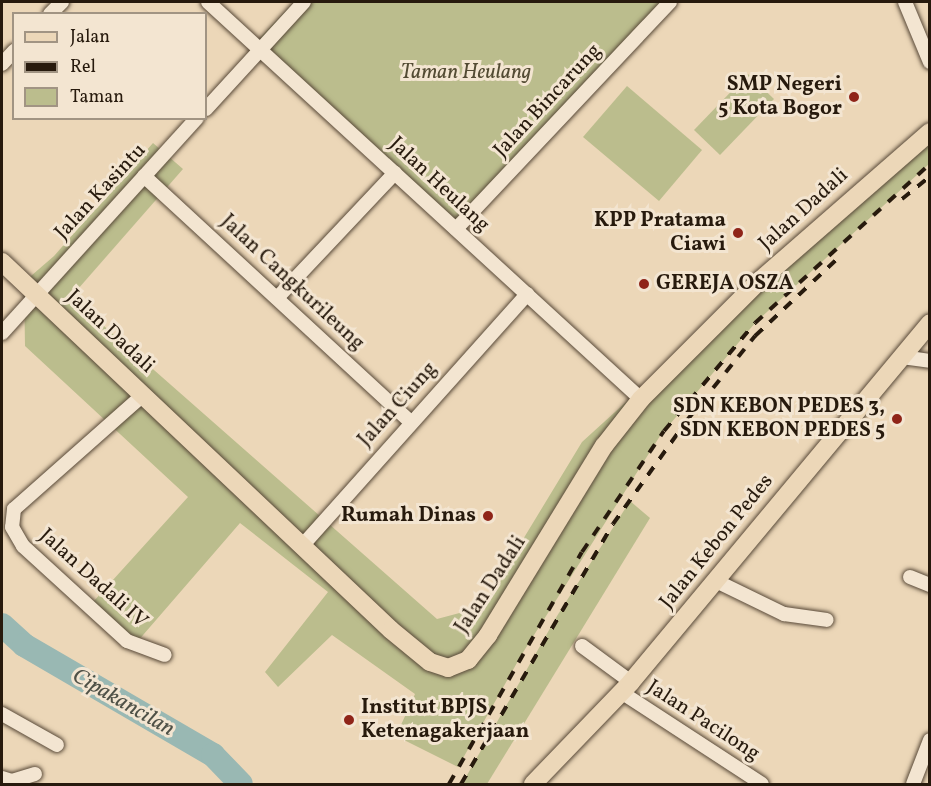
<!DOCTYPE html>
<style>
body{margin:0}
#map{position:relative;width:931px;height:786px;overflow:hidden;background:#ecd7b8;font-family:Vollkorn,serif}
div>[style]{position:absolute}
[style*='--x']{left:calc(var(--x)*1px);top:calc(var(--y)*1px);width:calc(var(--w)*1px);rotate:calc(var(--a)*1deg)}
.green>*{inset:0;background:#bbbd8d}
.river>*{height:24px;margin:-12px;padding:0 12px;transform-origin:12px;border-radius:12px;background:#99b8b3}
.roads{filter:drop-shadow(0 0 2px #584938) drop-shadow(0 0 2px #584938)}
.minor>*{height:14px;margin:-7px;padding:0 7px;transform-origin:7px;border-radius:7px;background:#f3e5d1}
.major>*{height:18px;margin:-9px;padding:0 9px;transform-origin:9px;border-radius:9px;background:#ecd7b8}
.rail>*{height:4px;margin-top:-2px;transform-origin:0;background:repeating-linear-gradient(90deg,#271a0d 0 10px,transparent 0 20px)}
.dots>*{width:16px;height:16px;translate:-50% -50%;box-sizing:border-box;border:3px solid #f3e5d1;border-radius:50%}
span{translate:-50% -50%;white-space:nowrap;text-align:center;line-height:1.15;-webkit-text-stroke:6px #f3e5d1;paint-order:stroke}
.park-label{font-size:21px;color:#534b33;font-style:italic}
.poi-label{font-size:21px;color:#271a0d;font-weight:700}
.right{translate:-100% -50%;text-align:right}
.left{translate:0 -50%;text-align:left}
.street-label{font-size:21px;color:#271a0d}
.water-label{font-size:22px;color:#4f5147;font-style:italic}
.frame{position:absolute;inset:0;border:3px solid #271a0d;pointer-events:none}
.legend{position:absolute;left:12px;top:12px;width:195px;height:108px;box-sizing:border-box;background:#f3e5d1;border:2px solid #a19483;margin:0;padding:8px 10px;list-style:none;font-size:18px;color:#271a0d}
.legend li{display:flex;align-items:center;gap:12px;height:30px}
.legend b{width:30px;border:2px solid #a19483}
</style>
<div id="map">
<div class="green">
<div style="clip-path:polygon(294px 2px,672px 2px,456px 229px,254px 44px)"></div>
<div style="clip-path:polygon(748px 74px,774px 99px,720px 155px,694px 130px)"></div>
<div style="clip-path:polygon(627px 86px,702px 150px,659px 201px,583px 137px)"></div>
<div style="clip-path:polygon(929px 133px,929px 164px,755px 323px,660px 436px,522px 654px,458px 767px,396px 736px,415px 694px,332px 635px,278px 687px,265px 672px,328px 592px,240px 523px,137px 642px,93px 602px,188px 497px,25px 346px,24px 282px,54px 256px,153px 143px,183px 169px,71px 297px,437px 619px,482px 607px,582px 442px,758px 282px)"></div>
<div style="clip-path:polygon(630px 501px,650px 518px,487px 784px,462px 784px,557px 616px)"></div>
</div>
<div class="river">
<div style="--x:2;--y:625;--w:30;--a:42"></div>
<div style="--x:24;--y:645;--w:219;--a:30.2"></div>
<div style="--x:213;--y:755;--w:40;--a:46"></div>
</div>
<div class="roads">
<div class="minor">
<div style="--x:208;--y:2;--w:587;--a:42.52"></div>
<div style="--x:905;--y:2;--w:65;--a:67.4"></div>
<div style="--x:50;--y:14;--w:17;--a:-45"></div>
<div style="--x:2;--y:64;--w:18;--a:-47"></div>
<div style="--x:206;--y:109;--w:145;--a:-47.5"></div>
<div style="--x:144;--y:176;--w:363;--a:42.7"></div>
<div style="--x:456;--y:229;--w:312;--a:-46.7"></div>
<div style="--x:277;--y:298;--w:172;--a:-46.7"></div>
<div style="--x:2;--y:333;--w:290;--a:-47.8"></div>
<div style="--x:902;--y:357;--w:28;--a:8"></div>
<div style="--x:143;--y:395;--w:172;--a:138.5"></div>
<div style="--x:14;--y:509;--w:18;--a:96"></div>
<div style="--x:12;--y:527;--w:22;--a:60"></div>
<div style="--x:23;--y:546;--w:141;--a:42.4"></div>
<div style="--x:127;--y:641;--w:40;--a:20.2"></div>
<div style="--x:302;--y:546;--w:338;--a:-48.2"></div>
<div style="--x:910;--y:577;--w:22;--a:22"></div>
<div style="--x:716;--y:581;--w:76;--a:25.9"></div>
<div style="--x:784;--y:614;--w:43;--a:7.9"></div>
<div style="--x:582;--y:646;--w:61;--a:36.3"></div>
<div style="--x:621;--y:692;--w:168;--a:33.1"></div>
<div style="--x:2;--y:714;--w:63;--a:29.4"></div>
<div style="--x:2;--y:778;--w:10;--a:17"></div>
<div style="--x:12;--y:781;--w:24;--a:-17"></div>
<div style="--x:913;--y:784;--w:47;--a:-68.9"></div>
</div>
<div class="major">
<div style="--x:2;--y:262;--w:535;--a:43.41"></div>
<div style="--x:391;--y:630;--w:50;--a:39.4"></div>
<div style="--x:430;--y:662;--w:19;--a:18"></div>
<div style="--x:448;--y:668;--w:22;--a:-22"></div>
<div style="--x:468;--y:660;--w:32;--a:-51"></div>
<div style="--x:488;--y:635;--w:222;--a:-58.5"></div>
<div style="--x:604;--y:446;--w:60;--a:-51.8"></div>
<div style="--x:641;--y:399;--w:165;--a:-45"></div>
<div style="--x:758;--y:282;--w:228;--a:-41.1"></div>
<div style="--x:533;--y:784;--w:141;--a:-46.1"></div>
<div style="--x:631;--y:682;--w:467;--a:-50.2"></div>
</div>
</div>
<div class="rail">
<div style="--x:902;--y:199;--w:36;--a:-39"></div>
<div style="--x:449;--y:784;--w:267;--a:-60.2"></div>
<div style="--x:582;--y:552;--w:146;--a:-55.9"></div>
<div style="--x:664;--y:431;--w:141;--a:-49.9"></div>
<div style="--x:755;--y:323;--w:236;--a:-42.3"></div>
<div style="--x:461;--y:784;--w:301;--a:-59.7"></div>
<div style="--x:613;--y:524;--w:129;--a:-54.5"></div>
<div style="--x:688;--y:419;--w:107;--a:-51.1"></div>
<div style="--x:755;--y:336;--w:114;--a:-43.2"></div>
</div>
<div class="dots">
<div style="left:854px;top:97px;background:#8f2418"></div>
<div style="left:738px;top:233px;background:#8f2418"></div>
<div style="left:644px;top:284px;background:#8f2418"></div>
<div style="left:897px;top:419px;background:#8f2418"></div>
<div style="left:488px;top:516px;background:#8f2418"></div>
<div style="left:349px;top:720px;background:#8f2418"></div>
</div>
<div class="park-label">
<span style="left:466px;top:73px">Taman Heulang</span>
</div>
<div class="poi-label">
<span class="right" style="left:842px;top:97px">SMP Negeri<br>5 Kota Bogor</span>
<span class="right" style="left:726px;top:233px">KPP Pratama<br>Ciawi</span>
<span class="left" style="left:656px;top:284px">GEREJA OSZA</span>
<span class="right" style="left:885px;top:419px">SDN KEBON PEDES 3,<br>SDN KEBON PEDES 5</span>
<span class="right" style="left:476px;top:516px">Rumah Dinas</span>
<span class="left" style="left:361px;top:720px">Institut BPJS<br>Ketenagakerjaan</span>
</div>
<div class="street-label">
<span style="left:548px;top:101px;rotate:-47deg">Jalan Bincarung</span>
<span style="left:439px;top:185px;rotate:43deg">Jalan Heulang</span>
<span style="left:101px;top:192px;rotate:-47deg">Jalan Kasintu</span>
<span style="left:804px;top:210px;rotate:-42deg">Jalan Dadali</span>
<span style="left:292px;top:283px;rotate:43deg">Jalan Cangkurileung</span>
<span style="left:110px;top:332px;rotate:43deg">Jalan Dadali</span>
<span style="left:398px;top:405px;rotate:-48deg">Jalan Ciung</span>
<span style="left:717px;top:542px;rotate:-51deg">Jalan Kebon Pedes</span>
<span style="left:93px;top:579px;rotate:42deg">Jalan Dadali IV</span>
<span style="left:491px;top:585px;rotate:-57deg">Jalan Dadali</span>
<span style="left:703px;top:721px;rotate:33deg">Jalan Pacilong</span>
</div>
<div class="water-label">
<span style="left:123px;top:703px;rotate:30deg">Cipakancilan</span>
</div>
<div class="frame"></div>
<ul class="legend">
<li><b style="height:8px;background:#ecd7b8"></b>Jalan</li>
<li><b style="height:8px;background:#271a0d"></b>Rel</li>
<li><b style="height:16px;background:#bbbd8d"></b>Taman</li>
</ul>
</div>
